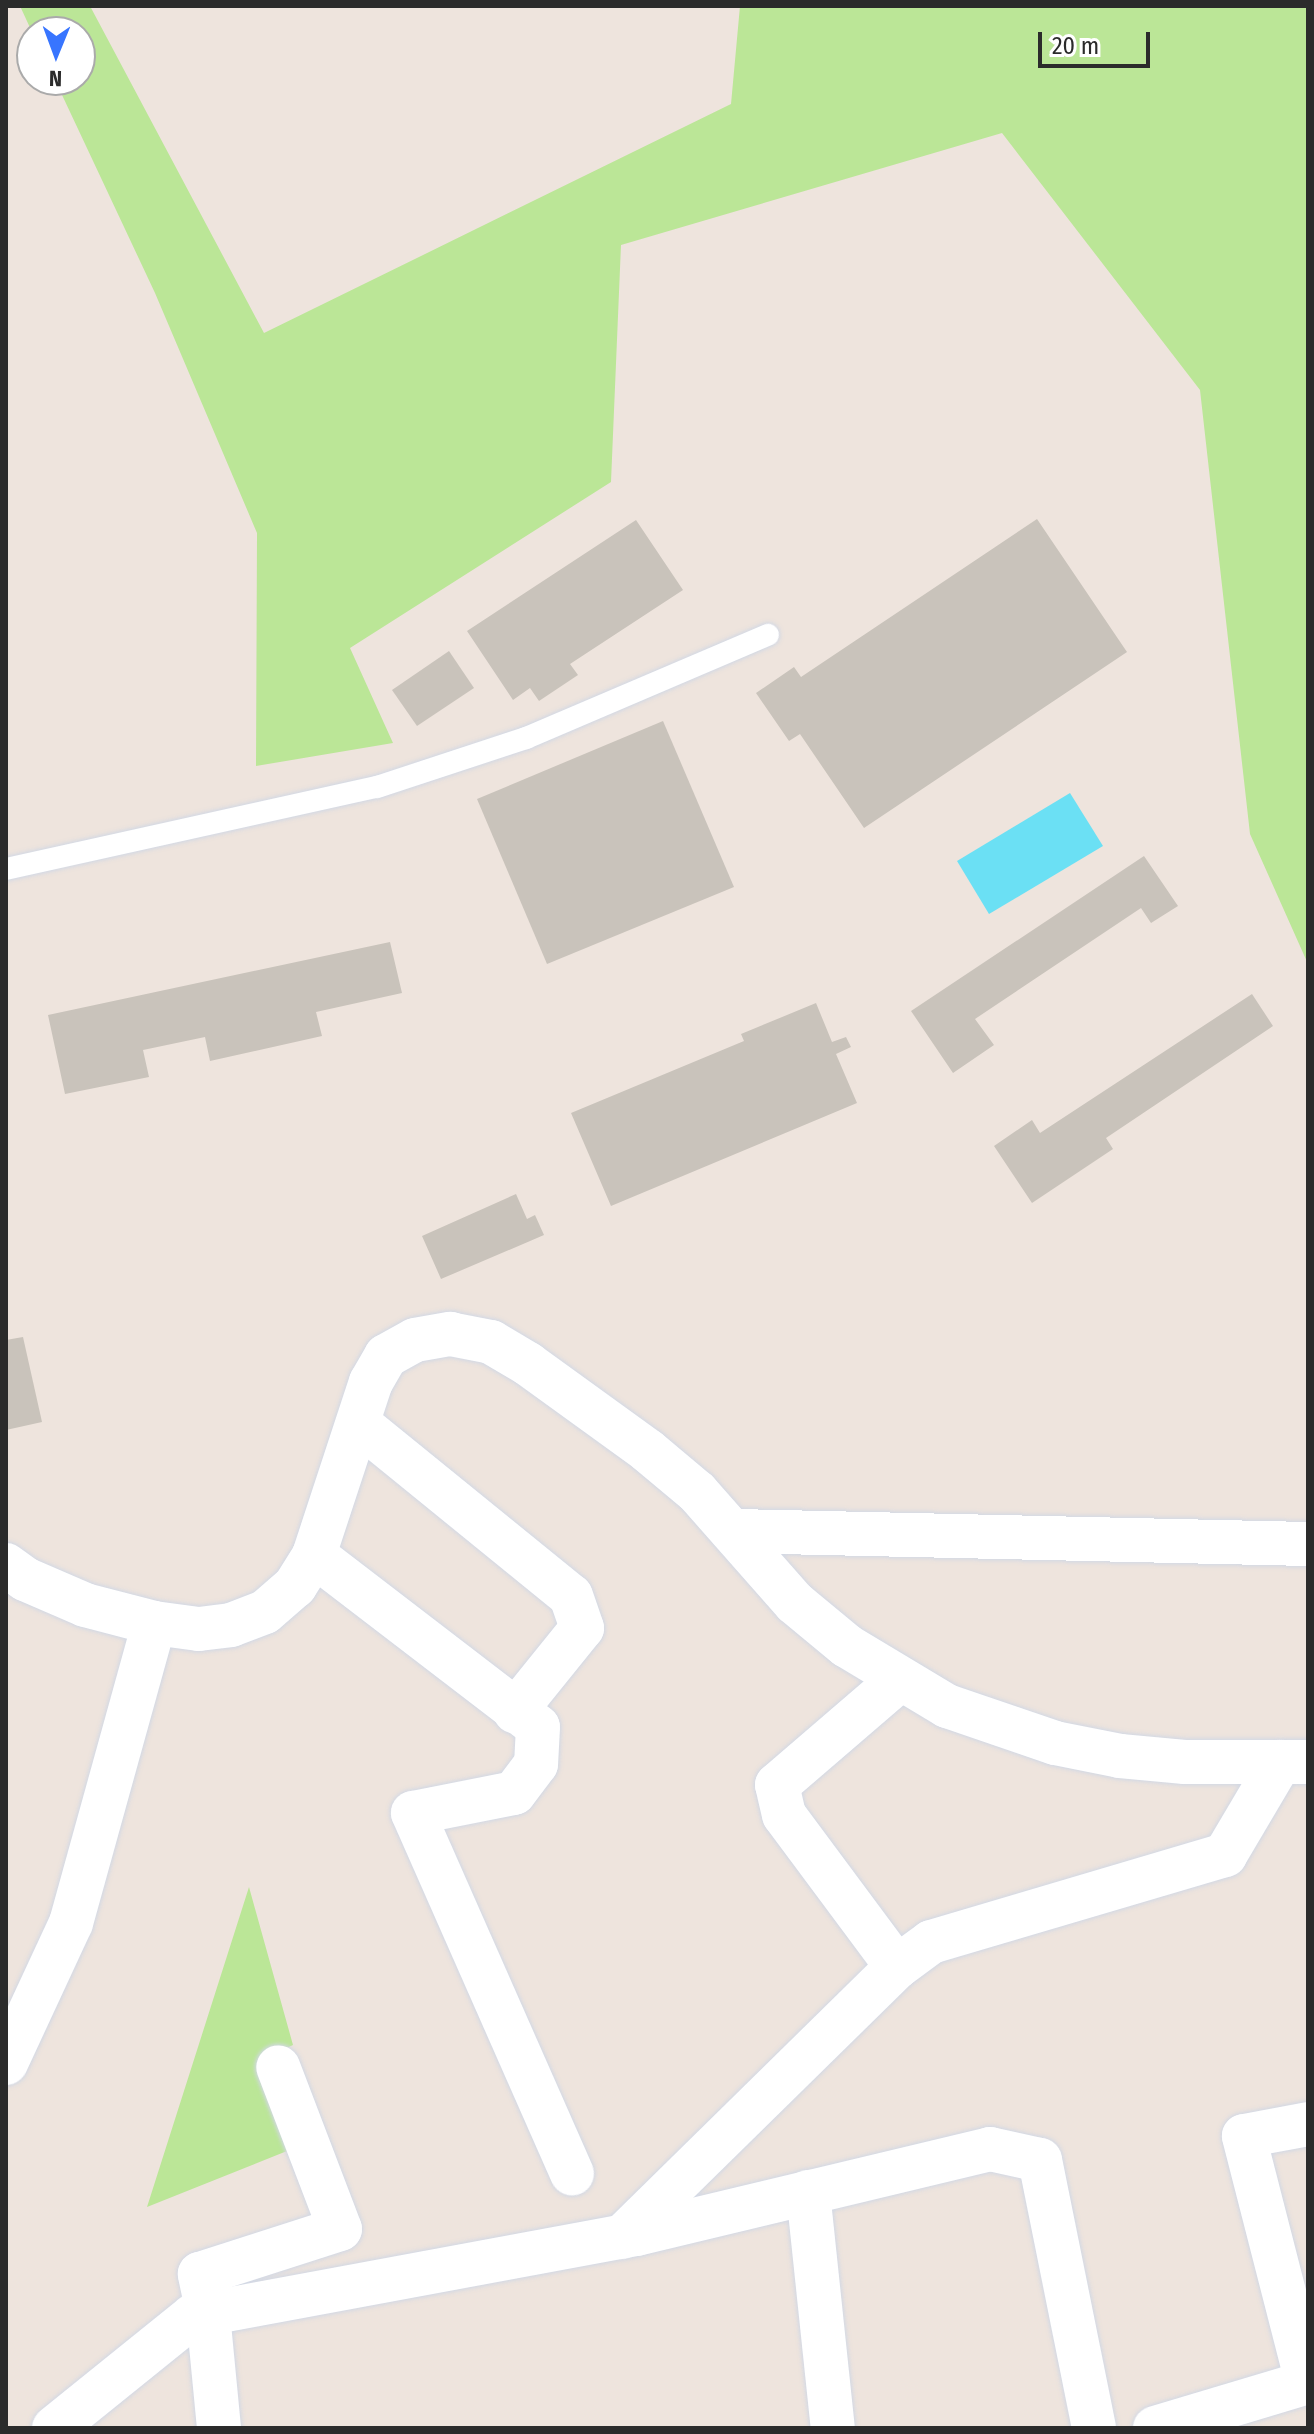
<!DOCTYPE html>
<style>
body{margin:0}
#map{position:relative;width:1314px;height:2434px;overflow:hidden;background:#eee4dd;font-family:"Fira Sans Condensed",sans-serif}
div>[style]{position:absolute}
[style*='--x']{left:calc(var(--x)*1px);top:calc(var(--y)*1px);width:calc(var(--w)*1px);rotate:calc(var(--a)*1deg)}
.green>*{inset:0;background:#bbe697}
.water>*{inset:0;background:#6be0f4}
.building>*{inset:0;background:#c9c3bb}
.roads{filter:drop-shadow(0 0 2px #d2d8e4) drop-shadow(0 0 2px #d2d8e4)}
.lane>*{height:22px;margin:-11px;padding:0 11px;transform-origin:11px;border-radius:11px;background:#fff}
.street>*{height:44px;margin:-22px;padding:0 22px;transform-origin:22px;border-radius:22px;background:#fff}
.secondary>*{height:44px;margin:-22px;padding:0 22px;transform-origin:22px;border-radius:22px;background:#fff}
span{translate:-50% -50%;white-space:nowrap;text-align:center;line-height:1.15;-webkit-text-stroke:8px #fff;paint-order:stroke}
.frame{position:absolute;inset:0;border:8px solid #2b2b2b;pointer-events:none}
.north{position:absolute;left:16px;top:16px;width:80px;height:80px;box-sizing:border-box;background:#fff;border:2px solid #aaa;border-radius:50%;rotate:181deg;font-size:22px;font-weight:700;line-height:32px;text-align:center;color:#2b2b2b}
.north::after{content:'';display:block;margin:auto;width:28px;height:36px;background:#3875ff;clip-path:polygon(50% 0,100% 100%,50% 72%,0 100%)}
.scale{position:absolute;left:1038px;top:32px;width:112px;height:36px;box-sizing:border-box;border:4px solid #2b2b2b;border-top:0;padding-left:10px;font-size:24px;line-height:28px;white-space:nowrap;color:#2b2b2b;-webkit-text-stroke:6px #fff;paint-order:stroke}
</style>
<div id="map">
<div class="green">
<div style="clip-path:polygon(20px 6px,90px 6px,264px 333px,731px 104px,740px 6px,1308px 6px,1308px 964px,1250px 834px,1200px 390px,1002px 133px,621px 245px,611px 482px,350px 648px,393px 743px,256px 766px,257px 533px,155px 293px,55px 80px,80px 80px,80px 32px,32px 32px)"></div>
<div style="clip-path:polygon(249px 1887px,293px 2045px,264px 2059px,287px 2151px,147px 2207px)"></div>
</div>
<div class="water">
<div style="clip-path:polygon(1070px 793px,1103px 846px,989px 914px,957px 861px)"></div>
</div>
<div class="building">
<div style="clip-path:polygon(1037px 519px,1127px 652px,864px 828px,800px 734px,789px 741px,756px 693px,794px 667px,801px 677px)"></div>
<div style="clip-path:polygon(636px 520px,683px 590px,570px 664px,578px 675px,539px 701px,530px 688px,513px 700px,467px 631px)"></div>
<div style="clip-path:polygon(449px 651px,474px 688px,417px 726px,392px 690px)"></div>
<div style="clip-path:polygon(663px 721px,734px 887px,547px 964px,477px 799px)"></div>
<div style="clip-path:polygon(1144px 856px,1178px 906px,1151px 923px,1141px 908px,975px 1019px,994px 1045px,953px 1073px,911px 1011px)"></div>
<div style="clip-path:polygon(390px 942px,402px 993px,316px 1012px,322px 1036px,210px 1061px,205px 1037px,143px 1050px,149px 1077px,65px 1094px,48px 1015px)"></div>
<div style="clip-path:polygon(1252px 994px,1273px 1026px,1106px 1138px,1113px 1149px,1032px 1203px,994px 1146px,1032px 1120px,1040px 1133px)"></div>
<div style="clip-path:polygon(816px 1003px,832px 1042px,846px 1037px,851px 1047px,836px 1054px,857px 1103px,611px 1206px,571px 1113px,744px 1041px,741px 1034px)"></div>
<div style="clip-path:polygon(516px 1194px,527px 1219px,535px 1215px,544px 1235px,441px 1279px,422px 1236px)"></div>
<div style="clip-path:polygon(23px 1337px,42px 1422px,6px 1430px,6px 1340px)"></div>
</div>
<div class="roads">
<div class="lane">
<div style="--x:6;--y:869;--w:380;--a:-12.5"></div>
<div style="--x:377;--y:787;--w:157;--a:-18.2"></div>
<div style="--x:526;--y:738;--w:263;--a:-23.1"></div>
</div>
<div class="street">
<div style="--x:358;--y:1423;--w:274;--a:39.1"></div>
<div style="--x:571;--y:1596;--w:34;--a:71"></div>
<div style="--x:582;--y:1628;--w:107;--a:128.9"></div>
<div style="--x:735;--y:1531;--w:573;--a:1.3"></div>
<div style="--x:314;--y:1555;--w:282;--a:37.5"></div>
<div style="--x:538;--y:1727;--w:37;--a:93"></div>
<div style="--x:536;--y:1764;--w:36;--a:127"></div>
<div style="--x:514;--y:1793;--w:103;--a:168.8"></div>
<div style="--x:413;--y:1813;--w:394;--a:66.2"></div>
<div style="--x:897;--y:1967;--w:189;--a:-126.6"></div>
<div style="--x:784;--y:1815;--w:31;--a:-103"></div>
<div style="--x:777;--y:1785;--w:161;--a:-40.7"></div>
<div style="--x:6;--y:2063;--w:154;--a:-65.1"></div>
<div style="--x:71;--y:1923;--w:311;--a:-74.5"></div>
<div style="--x:808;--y:2192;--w:237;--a:84"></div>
<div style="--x:622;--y:2237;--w:385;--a:-44.5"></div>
<div style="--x:897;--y:1967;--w:42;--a:-36.3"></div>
<div style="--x:931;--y:1942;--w:307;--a:-16.5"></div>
<div style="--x:1225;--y:1855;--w:108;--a:-59.4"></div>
<div style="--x:1307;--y:2382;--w:254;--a:-104.4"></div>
<div style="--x:1244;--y:2136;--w:65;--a:-10.6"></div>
<div style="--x:54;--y:2428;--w:179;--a:-38.9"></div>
<div style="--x:193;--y:2316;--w:451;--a:-10.5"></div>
<div style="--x:636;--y:2234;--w:364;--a:-13.5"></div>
<div style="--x:990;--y:2149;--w:51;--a:12.4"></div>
<div style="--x:1040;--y:2160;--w:273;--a:78.6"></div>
<div style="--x:219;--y:2428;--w:116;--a:-95.5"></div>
<div style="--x:208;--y:2313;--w:40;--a:-102"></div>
<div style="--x:200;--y:2274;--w:147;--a:-17.8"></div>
<div style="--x:340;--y:2229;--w:173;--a:-110.9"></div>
<div style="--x:1155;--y:2428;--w:160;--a:-16.7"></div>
</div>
<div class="secondary">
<div style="--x:6;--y:1565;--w:24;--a:36"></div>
<div style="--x:25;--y:1579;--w:65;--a:23.4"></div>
<div style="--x:85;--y:1605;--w:71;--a:14.6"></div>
<div style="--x:154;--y:1623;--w:45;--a:7.6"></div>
<div style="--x:199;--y:1629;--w:32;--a:-7"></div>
<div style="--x:231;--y:1625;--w:36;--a:-21"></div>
<div style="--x:265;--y:1612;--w:40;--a:-41"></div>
<div style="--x:295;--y:1586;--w:36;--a:-58"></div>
<div style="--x:314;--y:1555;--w:182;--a:-71.8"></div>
<div style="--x:371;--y:1382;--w:30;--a:-60"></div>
<div style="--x:386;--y:1356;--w:33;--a:-29"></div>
<div style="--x:415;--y:1340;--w:36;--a:-10"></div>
<div style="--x:450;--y:1334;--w:42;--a:11"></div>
<div style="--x:491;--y:1342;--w:43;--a:30.7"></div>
<div style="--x:528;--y:1364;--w:148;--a:35.9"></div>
<div style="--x:648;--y:1451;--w:64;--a:39.9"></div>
<div style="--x:697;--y:1492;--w:148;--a:48.6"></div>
<div style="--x:795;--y:1603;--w:67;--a:39.6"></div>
<div style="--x:847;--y:1646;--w:117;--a:31"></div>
<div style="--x:947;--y:1706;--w:114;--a:18.9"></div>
<div style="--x:1055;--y:1743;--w:66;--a:11.3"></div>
<div style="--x:1120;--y:1756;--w:65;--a:5.3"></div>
<div style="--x:1185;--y:1762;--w:123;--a:0"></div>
</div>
</div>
<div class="frame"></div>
<div class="north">N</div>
<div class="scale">20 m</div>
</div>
